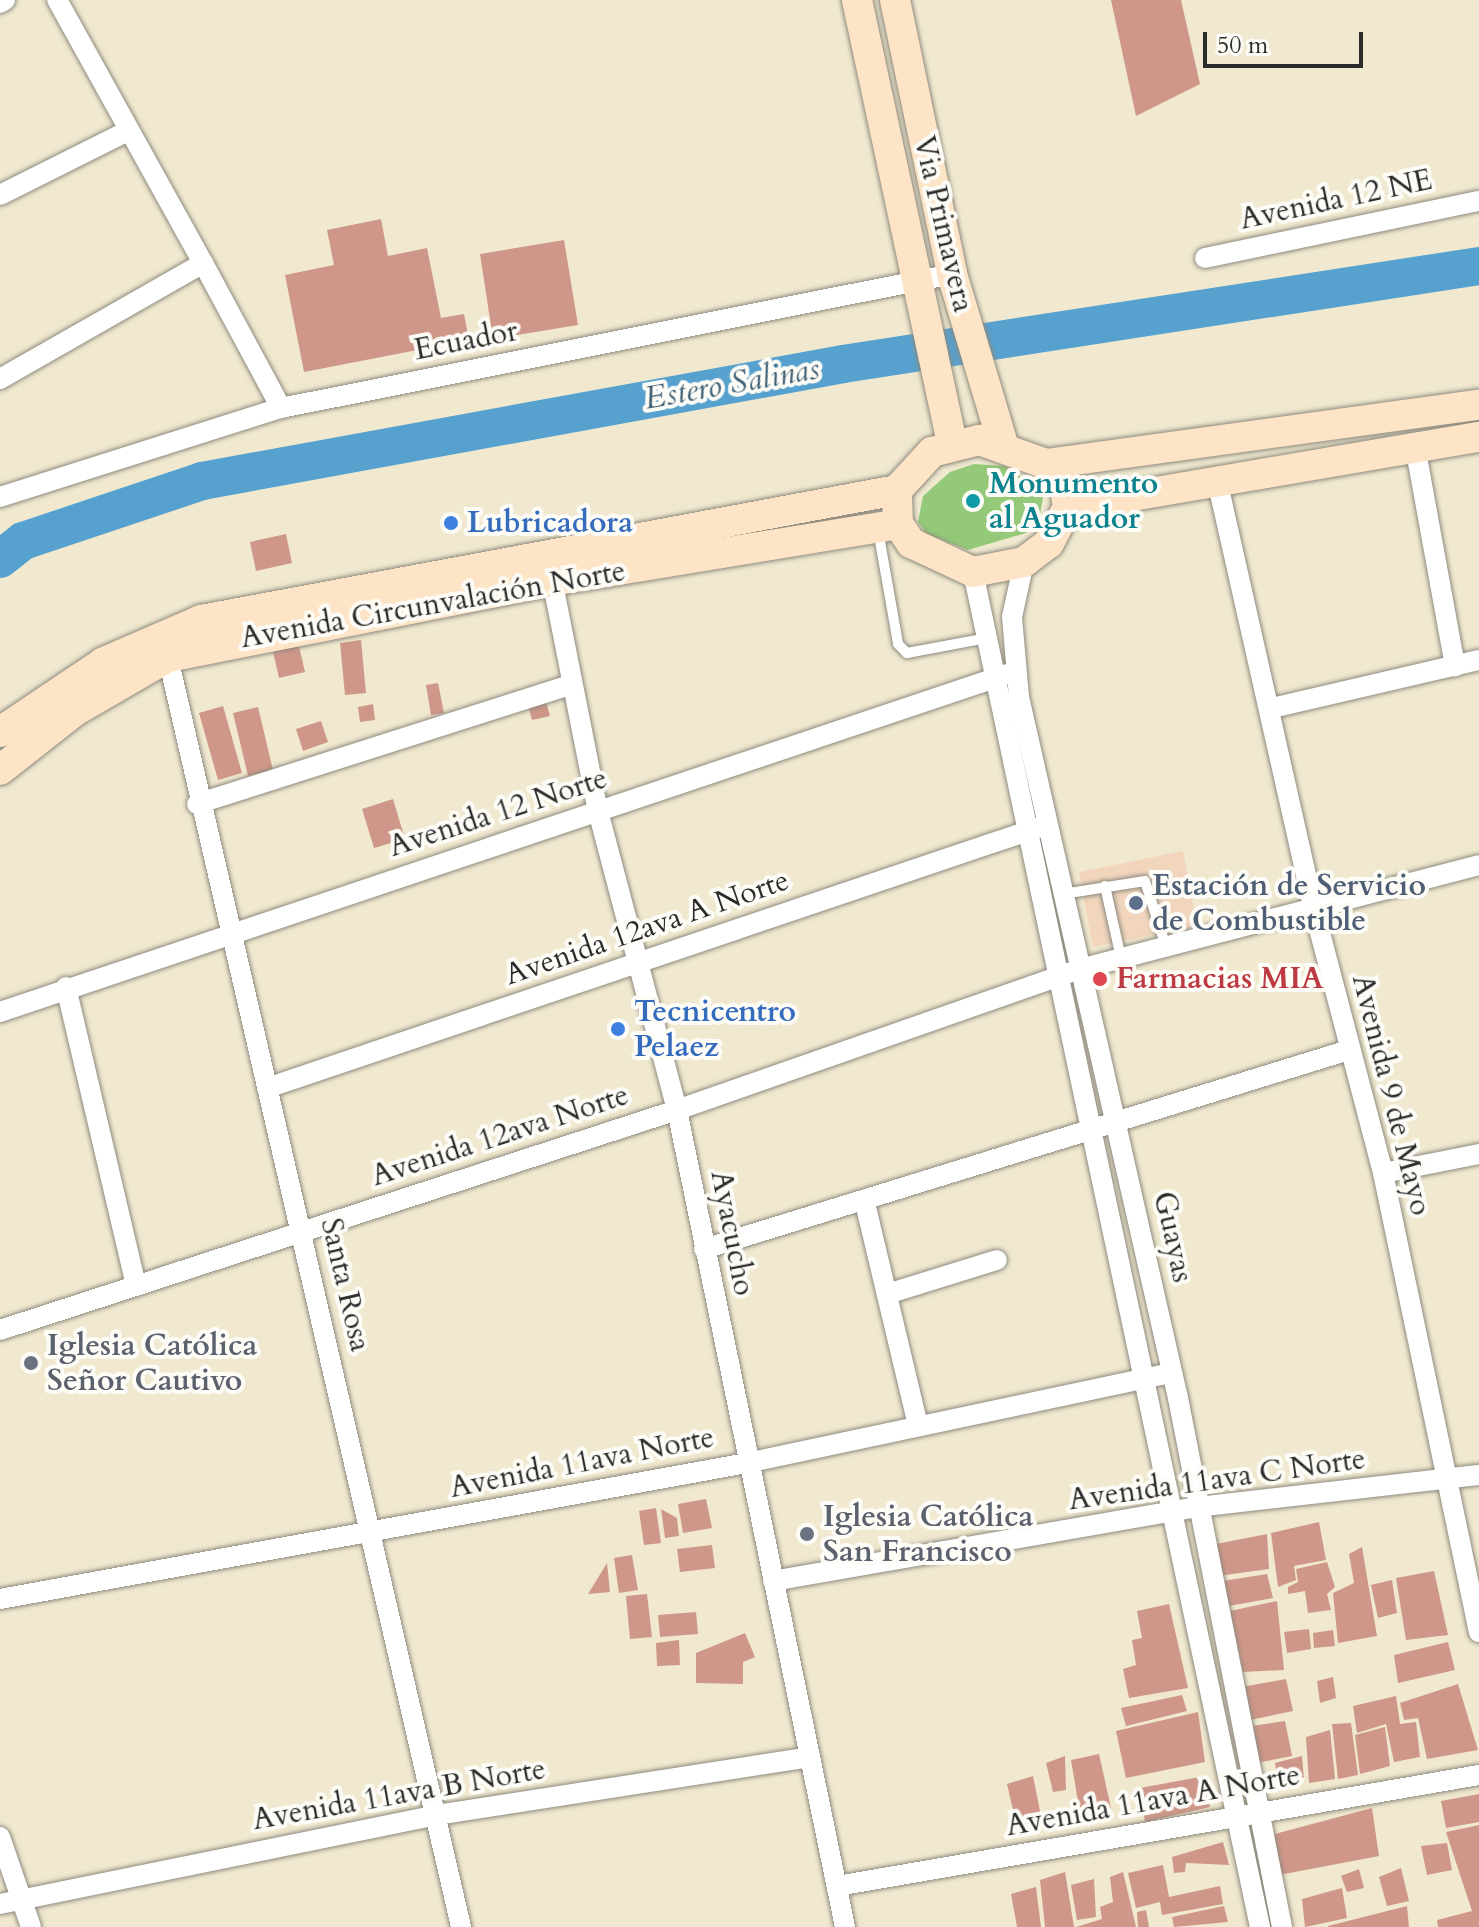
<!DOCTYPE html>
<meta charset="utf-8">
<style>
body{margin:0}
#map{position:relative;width:1479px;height:1927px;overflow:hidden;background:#f0e9d0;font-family:Cardo,serif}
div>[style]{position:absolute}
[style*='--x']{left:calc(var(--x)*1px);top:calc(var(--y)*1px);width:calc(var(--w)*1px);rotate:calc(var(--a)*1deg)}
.built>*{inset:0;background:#f1d5bd}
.green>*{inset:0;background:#94c97a}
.river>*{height:38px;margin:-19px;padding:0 19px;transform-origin:19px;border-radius:19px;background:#57a1cf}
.building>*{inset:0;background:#cf9789}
.roads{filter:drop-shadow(0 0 2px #8e8a7e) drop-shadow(0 0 2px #8e8a7e)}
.service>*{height:10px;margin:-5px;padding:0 5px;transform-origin:5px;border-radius:5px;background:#fff}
.minor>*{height:20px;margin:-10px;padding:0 10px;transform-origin:10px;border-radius:10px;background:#fff}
.secondary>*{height:30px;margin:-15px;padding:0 15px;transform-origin:15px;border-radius:15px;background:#fee4c6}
.dots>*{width:22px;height:22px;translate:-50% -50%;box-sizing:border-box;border:4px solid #fdfcf7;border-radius:50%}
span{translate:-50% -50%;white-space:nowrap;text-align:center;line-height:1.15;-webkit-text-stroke:8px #fdfcf7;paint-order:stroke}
.street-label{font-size:30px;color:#2b2b2b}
.culture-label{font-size:30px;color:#0d838f;font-weight:700}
.left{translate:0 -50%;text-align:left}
.shop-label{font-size:30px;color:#366cbe;font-weight:700}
.service-label{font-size:30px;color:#4e5e75;font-weight:700}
.health-label{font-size:30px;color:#be3a42;font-weight:700}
.worship-label{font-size:30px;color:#5b616d;font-weight:700}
.water-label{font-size:32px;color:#3f6075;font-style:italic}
.scale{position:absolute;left:1203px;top:32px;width:160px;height:36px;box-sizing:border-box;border:4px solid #2b2b2b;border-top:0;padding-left:10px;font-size:24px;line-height:28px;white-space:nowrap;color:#2b2b2b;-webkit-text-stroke:6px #fdfcf7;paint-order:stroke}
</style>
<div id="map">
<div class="built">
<div style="clip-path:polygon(1183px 851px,1197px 926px,1093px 947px,1079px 872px)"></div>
</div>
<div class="green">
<div style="clip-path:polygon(974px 464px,1005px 466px,1044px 492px,1039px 520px,1026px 533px,968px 550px,927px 534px,918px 522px,923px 496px,950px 472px)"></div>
</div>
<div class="river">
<div style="--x:0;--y:559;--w:29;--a:-38"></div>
<div style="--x:23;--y:541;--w:189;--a:-18.5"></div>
<div style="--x:202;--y:481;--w:652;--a:-10.34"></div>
<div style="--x:843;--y:364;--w:644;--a:-8.76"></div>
</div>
<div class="building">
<div style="clip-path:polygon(1111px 0,1181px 0,1200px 84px,1136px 116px)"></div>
<div style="clip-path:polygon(381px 219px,388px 256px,427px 248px,441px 318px,464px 314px,469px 340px,304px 372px,285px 275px,334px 265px,327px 230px)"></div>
<div style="clip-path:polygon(564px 240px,578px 325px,493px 339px,480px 254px)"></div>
<div style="clip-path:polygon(286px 534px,292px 563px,256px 571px,250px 542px)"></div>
<div style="clip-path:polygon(295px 629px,305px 672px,279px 678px,269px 634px)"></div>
<div style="clip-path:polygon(361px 640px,366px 693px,345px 695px,340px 643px)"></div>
<div style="clip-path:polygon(438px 683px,444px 713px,431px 715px,426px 685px)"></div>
<div style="clip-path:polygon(545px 697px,550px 716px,532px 720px,527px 701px)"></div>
<div style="clip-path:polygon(373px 704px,375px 720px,360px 722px,358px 707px)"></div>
<div style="clip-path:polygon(223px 706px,242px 773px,218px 780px,199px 713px)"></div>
<div style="clip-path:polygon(258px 707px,273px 770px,248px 776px,233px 713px)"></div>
<div style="clip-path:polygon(321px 721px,328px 742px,303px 751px,296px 729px)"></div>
<div style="clip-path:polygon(393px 799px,405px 839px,374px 848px,362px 809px)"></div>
<div style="clip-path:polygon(706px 1499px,712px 1528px,683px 1533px,678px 1504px)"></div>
<div style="clip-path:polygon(656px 1508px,661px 1543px,644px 1545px,639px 1511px)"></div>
<div style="clip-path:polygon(661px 1509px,677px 1518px,679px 1536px,665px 1538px)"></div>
<div style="clip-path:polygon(1319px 1522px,1326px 1560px,1294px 1566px,1296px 1580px,1278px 1587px,1271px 1533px)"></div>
<div style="clip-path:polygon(1267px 1534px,1269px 1569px,1218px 1576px,1211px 1545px)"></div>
<div style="clip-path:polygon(712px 1545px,715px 1568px,680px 1572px,677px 1549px)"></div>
<div style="clip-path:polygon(1362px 1547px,1377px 1636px,1338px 1643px,1333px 1593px,1354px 1583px,1349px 1554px)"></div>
<div style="clip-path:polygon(632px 1555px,638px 1590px,619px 1593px,614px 1558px)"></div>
<div style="clip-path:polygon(1327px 1562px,1335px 1587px,1327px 1594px,1331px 1610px,1308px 1613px,1305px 1591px,1288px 1594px,1288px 1587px,1298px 1582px,1296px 1569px)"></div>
<div style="clip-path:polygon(607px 1563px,610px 1592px,588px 1594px)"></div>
<div style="clip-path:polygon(1434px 1571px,1448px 1635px,1406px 1640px,1396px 1578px)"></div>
<div style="clip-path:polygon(1267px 1574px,1273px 1598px,1229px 1606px,1223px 1581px)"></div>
<div style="clip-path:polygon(1392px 1580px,1397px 1613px,1378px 1618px,1371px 1585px)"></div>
<div style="clip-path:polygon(647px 1594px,652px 1637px,630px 1639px,626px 1596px)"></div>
<div style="clip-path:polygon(1277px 1601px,1284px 1670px,1243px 1672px,1230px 1611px)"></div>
<div style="clip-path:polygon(1169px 1604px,1188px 1688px,1129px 1698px,1123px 1669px,1136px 1665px,1132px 1640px,1142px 1638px,1137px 1611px)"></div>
<div style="clip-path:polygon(696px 1612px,698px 1634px,660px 1637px,658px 1615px)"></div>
<div style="clip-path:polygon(1309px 1629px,1311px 1649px,1287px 1653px,1284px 1632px)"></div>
<div style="clip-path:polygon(1333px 1630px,1335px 1646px,1314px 1648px,1313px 1633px)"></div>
<div style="clip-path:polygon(745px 1633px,755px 1657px,743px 1662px,743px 1684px,696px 1683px,696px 1653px)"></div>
<div style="clip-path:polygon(679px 1640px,680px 1665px,657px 1666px,656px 1643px)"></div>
<div style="clip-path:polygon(1448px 1642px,1455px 1670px,1398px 1683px,1394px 1655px)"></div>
<div style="clip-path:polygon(1333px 1677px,1336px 1698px,1320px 1703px,1317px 1681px)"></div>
<div style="clip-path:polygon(1286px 1679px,1293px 1711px,1245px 1721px,1236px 1688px)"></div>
<div style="clip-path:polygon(1458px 1684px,1478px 1750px,1427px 1759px,1418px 1718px,1404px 1720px,1400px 1703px)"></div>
<div style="clip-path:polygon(1182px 1695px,1187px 1711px,1126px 1726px,1121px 1708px)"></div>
<div style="clip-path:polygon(1396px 1696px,1400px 1724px,1416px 1722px,1420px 1757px,1394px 1762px,1386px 1724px,1357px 1733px,1353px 1706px)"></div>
<div style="clip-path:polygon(1198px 1712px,1205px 1762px,1126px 1778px,1116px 1731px)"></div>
<div style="clip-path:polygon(1285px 1721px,1292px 1756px,1251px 1764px,1244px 1727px)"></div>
<div style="clip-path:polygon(1351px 1723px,1358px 1775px,1338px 1779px,1332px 1724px)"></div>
<div style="clip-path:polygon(1385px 1727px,1390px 1766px,1360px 1774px,1355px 1735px)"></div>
<div style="clip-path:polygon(1330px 1730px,1335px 1779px,1309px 1783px,1306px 1737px)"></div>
<div style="clip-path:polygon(1099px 1754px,1111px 1808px,1080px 1813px,1071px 1760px)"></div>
<div style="clip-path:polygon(1065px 1756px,1066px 1790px,1053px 1792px,1046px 1763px)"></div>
<div style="clip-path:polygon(1302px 1756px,1304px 1780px,1279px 1785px,1275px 1763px)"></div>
<div style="clip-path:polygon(1033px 1776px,1042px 1821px,1017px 1827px,1007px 1784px)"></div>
<div style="clip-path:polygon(1205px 1776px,1210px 1807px,1145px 1822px,1140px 1788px)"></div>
<div style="clip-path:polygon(1479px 1794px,1479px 1822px,1446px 1828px,1441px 1801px)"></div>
<div style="clip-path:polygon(1372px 1808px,1379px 1856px,1279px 1875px,1271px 1835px)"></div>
<div style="clip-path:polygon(1479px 1825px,1479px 1927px,1438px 1927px,1437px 1920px,1472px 1911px,1446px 1832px)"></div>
<div style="clip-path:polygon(1223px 1842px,1229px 1865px,1186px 1863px,1185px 1872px,1174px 1873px,1172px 1857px)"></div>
<div style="clip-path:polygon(1447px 1843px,1452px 1870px,1427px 1875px,1421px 1846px)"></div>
<div style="clip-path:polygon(1163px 1865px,1169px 1897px,1220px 1886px,1223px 1904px,1162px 1915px,1160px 1902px,1136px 1908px,1128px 1873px)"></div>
<div style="clip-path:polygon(1401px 1868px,1409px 1901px,1387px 1906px,1379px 1877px)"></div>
<div style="clip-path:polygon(1359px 1869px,1364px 1888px,1347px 1892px,1341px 1876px)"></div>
<div style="clip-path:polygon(1065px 1872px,1074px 1927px,1045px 1927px,1040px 1880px)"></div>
<div style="clip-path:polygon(1123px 1872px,1136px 1927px,1076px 1927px,1102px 1919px,1100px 1907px,1113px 1902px,1110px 1877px)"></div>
<div style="clip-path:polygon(1094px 1879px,1096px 1917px,1077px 1920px,1071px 1885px)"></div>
<div style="clip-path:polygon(1036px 1887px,1041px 1927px,1017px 1927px,1011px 1894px)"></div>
<div style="clip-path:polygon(1342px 1888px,1347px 1918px,1305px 1927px,1302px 1899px)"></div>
<div style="clip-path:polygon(1224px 1906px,1228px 1922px,1174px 1927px,1172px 1917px)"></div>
<div style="clip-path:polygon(1407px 1906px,1409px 1927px,1328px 1927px,1328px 1926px)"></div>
<div style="clip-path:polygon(1146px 1910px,1149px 1927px,1138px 1927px,1137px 1912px)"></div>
</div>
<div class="roads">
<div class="service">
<div style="--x:878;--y:530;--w:116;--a:80"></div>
<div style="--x:898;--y:644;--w:13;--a:45"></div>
<div style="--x:907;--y:653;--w:81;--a:-10.6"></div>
<div style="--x:1105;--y:886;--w:74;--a:77.5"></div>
<div style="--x:1063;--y:894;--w:83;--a:-9"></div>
<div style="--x:1145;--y:881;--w:69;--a:72.3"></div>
</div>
<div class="minor">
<div style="--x:0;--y:3;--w:6;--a:-31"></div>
<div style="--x:0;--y:195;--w:143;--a:-26.6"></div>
<div style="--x:1205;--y:258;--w:280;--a:-11.8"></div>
<div style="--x:203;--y:263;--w:165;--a:61.7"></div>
<div style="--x:0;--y:379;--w:234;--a:-29.7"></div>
<div style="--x:203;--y:263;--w:301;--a:-119"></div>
<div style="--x:1415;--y:446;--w:224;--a:79.7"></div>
<div style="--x:1217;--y:480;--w:437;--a:77.3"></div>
<div style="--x:1313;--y:906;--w:276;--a:75.3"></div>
<div style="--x:1383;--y:1173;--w:469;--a:78.2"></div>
<div style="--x:0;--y:497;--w:295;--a:-17.6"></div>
<div style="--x:281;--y:408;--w:684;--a:-11.29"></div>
<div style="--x:1024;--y:562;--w:56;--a:102.3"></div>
<div style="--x:1012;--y:617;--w:80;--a:85"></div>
<div style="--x:1019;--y:697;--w:719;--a:77.22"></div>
<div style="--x:1178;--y:1398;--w:539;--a:78.88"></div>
<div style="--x:550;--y:569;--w:247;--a:78.8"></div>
<div style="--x:598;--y:811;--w:309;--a:75.2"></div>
<div style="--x:677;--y:1110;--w:834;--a:78.38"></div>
<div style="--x:973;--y:572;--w:1385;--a:78.04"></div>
<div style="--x:166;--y:649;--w:1312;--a:77"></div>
<div style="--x:1272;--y:708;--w:212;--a:-13.1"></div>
<div style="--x:197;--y:804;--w:392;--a:-17.7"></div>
<div style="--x:66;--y:987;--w:303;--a:76.8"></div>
<div style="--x:0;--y:1012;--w:1062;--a:-18.55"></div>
<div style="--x:267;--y:1088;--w:816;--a:-18.66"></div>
<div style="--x:1383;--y:1173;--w:98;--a:-11.2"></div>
<div style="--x:865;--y:1203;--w:229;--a:76.6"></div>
<div style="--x:704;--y:1249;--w:675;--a:-17.15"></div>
<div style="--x:887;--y:1294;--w:115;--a:-17.2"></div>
<div style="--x:0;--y:1330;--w:712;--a:-18"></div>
<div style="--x:677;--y:1110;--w:427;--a:-19.3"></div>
<div style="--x:1080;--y:969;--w:412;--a:-14.6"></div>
<div style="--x:773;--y:1581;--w:430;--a:-9.9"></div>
<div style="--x:1197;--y:1507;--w:284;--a:-6.5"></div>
<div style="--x:0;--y:1599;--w:759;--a:-10.32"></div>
<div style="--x:747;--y:1463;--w:434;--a:-12"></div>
<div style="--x:0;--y:1837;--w:95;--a:71"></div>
<div style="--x:837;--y:1886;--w:652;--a:-9.81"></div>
<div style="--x:0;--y:1904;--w:445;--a:-11.5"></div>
<div style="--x:436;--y:1815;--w:378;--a:-8.8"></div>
</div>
<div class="secondary">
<div style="--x:857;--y:0;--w:453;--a:77.9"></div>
<div style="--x:895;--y:0;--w:280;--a:78.2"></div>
<div style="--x:952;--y:274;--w:177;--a:73.3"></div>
<div style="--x:979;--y:440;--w:71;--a:19.7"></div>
<div style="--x:1046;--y:464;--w:25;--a:45"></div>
<div style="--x:1064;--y:482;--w:25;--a:81"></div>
<div style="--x:1068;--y:507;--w:41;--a:117.8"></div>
<div style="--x:1049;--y:543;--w:31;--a:143"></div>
<div style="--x:1024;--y:562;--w:52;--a:168.9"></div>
<div style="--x:973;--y:572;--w:68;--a:-154.9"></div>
<div style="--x:911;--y:543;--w:23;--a:-124"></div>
<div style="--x:898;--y:524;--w:34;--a:-92"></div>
<div style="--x:897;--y:490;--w:52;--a:-47.4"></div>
<div style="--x:932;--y:452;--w:49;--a:-14.3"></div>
<div style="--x:1046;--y:464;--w:437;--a:-7.8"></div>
<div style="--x:1068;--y:507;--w:417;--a:-9.7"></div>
<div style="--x:0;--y:732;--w:125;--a:-33.9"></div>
<div style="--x:104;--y:662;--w:106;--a:-23.4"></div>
<div style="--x:201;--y:620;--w:708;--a:-10.58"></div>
<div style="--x:0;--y:770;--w:95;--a:-38.2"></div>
<div style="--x:75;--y:711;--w:108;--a:-30.1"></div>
<div style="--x:168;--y:657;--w:390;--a:-11.2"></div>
<div style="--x:551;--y:581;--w:352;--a:-9.3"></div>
</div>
</div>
<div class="dots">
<div style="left:973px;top:501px;background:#0f9aa8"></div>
<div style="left:451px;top:523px;background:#3f7fe0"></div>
<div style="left:1136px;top:903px;background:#5c6f8a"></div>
<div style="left:1100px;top:979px;background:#e0444e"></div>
<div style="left:618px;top:1029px;background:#3f7fe0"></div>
<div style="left:31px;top:1363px;background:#6b7280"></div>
<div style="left:807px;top:1534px;background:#6b7280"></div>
</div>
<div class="street-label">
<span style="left:1336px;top:200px;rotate:-12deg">Avenida 12 NE</span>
<span style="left:943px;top:224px;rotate:77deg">Via Primavera</span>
<span style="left:466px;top:341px;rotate:-11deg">Ecuador</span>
<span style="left:433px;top:605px;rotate:-10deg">Avenida Circunvalación Norte</span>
<span style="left:498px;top:813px;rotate:-18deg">Avenida 12 Norte</span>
<span style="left:647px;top:928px;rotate:-19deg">Avenida 12ava A Norte</span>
<span style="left:1391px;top:1095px;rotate:76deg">Avenida 9 de Mayo</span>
<span style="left:500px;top:1136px;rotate:-18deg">Avenida 12ava Norte</span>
<span style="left:732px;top:1233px;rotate:79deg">Ayacucho</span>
<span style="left:1173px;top:1237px;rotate:78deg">Guayas</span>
<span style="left:345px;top:1285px;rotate:77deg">Santa Rosa</span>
<span style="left:582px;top:1463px;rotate:-11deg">Avenida 11ava Norte</span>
<span style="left:1217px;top:1480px;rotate:-8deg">Avenida 11ava C Norte</span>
<span style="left:399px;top:1795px;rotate:-10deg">Avenida 11ava B Norte</span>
<span style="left:1153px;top:1801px;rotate:-10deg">Avenida 11ava A Norte</span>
</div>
<div class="culture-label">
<span class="left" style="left:989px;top:501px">Monumento<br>al Aguador</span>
</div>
<div class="shop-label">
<span class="left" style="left:467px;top:523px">Lubricadora</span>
<span class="left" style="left:634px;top:1029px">Tecnicentro<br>Pelaez</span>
</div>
<div class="service-label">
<span class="left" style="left:1152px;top:903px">Estación de Servicio<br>de Combustible</span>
</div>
<div class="health-label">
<span class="left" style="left:1116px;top:979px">Farmacias MIA</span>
</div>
<div class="worship-label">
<span class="left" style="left:47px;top:1363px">Iglesia Católica<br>Señor Cautivo</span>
<span class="left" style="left:823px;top:1534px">Iglesia Católica<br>San Francisco</span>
</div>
<div class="water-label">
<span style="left:732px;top:384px;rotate:-10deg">Estero Salinas</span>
</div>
<div class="scale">50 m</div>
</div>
